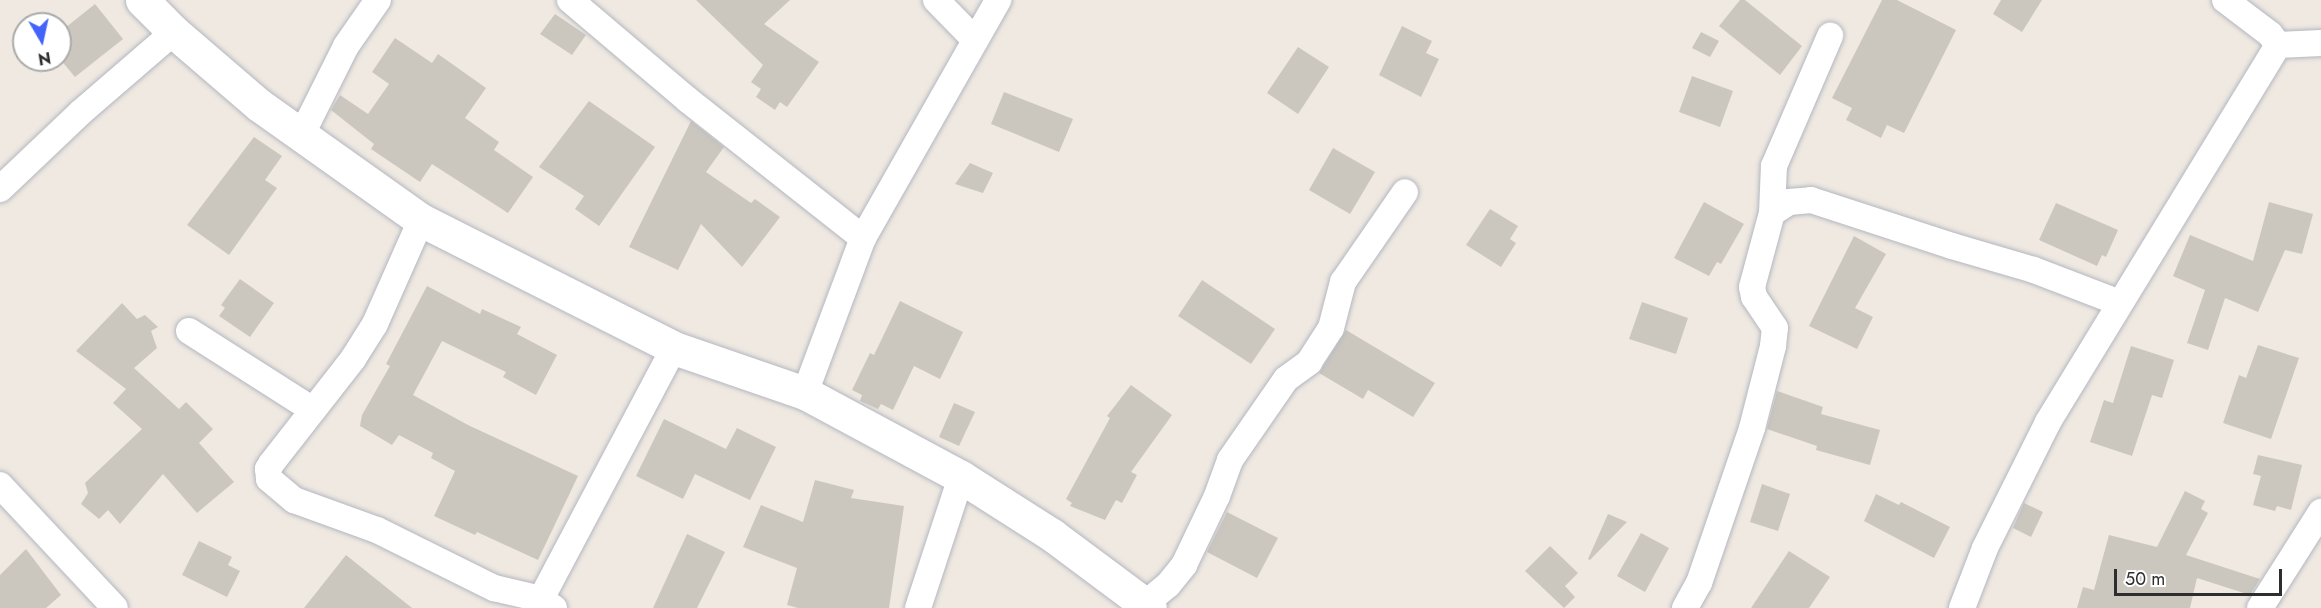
<!DOCTYPE html>
<style>
body{margin:0}
#map{position:relative;width:2321px;height:608px;overflow:hidden;background:#efe9e1;font-family:Jost,sans-serif}
div>[style]{position:absolute}
[style*='--x']{left:calc(var(--x)*1px);top:calc(var(--y)*1px);width:calc(var(--w)*1px);rotate:calc(var(--a)*1deg)}
.building>*{inset:0;background:#cbc7bf}
.roads{filter:drop-shadow(0 0 2px #b4b7c1) drop-shadow(0 0 2px #b4b7c1)}
.street>*{height:26px;margin:-13px;padding:0 13px;transform-origin:13px;border-radius:13px;background:#fff}
.secondary>*{height:33px;margin:-16.5px;padding:0 16.5px;transform-origin:16.5px;border-radius:16.5px;background:#fff}
span{translate:-50% -50%;white-space:nowrap;text-align:center;line-height:1.15;-webkit-text-stroke:6px #fff;paint-order:stroke}
.north{position:absolute;left:12px;top:12px;width:60px;height:60px;box-sizing:border-box;background:#fff;border:2px solid #ababab;border-radius:50%;rotate:171deg;font-size:16px;font-weight:700;line-height:24px;text-align:center;color:#2e2e2e}
.north::after{content:'';display:block;margin:auto;width:21px;height:27px;background:#4264fb;clip-path:polygon(50% 0,100% 100%,50% 72%,0 100%)}
.scale{position:absolute;left:2114px;top:569px;width:168px;height:27px;box-sizing:border-box;border:3px solid #2e2e2e;border-top:0;padding-left:8px;font-size:18px;line-height:21px;white-space:nowrap;color:#2e2e2e;-webkit-text-stroke:4px #fff;paint-order:stroke}
</style>
<div id="map">
<div class="building">
<div style="clip-path:polygon(696px 0,790px 0,764px 24px,819px 62px,787px 107px,780px 102px,775px 110px,756px 97px,761px 89px,751px 82px,763px 65px)"></div>
<div style="clip-path:polygon(1740px 0,1745px 0,1802px 46px,1780px 75px,1719px 26px)"></div>
<div style="clip-path:polygon(1882px 0,1897px 0,1956px 30px,1904px 133px,1887px 125px,1881px 138px,1846px 120px,1852px 108px,1832px 98px)"></div>
<div style="clip-path:polygon(2001px 0,2042px 0,2022px 32px,1993px 14px)"></div>
<div style="clip-path:polygon(95px 4px,123px 39px,75px 77px,60px 59px,60px 32px)"></div>
<div style="clip-path:polygon(555px 14px,586px 35px,572px 55px,540px 34px)"></div>
<div style="clip-path:polygon(1402px 26px,1432px 41px,1426px 53px,1439px 59px,1421px 97px,1379px 75px)"></div>
<div style="clip-path:polygon(1701px 32px,1719px 41px,1710px 57px,1692px 48px)"></div>
<div style="clip-path:polygon(395px 38px,432px 63px,438px 54px,486px 88px,465px 118px,499px 142px,494px 150px,533px 177px,508px 213px,432px 164px,420px 182px,371px 149px,374px 144px,331px 110px,340px 95px,368px 114px,389px 84px,372px 72px)"></div>
<div style="clip-path:polygon(1298px 47px,1329px 67px,1298px 114px,1267px 93px)"></div>
<div style="clip-path:polygon(1692px 76px,1733px 91px,1720px 127px,1679px 112px)"></div>
<div style="clip-path:polygon(1004px 92px,1073px 119px,1059px 152px,991px 124px)"></div>
<div style="clip-path:polygon(589px 101px,655px 147px,599px 226px,575px 209px,584px 196px,539px 167px)"></div>
<div style="clip-path:polygon(691px 121px,724px 147px,706px 172px,751px 203px,755px 199px,780px 217px,742px 267px,701px 224px,678px 270px,629px 247px)"></div>
<div style="clip-path:polygon(254px 137px,282px 156px,265px 180px,277px 188px,229px 255px,187px 225px)"></div>
<div style="clip-path:polygon(1333px 148px,1375px 172px,1350px 214px,1309px 190px)"></div>
<div style="clip-path:polygon(970px 163px,993px 173px,983px 193px,955px 184px)"></div>
<div style="clip-path:polygon(1704px 202px,1744px 224px,1721px 264px,1717px 262px,1709px 276px,1674px 258px)"></div>
<div style="clip-path:polygon(2269px 202px,2313px 214px,2302px 254px,2285px 250px,2258px 312px,2225px 298px,2208px 350px,2187px 343px,2205px 290px,2173px 276px,2190px 235px,2253px 261px)"></div>
<div style="clip-path:polygon(2056px 203px,2118px 230px,2106px 257px,2102px 255px,2097px 266px,2039px 240px)"></div>
<div style="clip-path:polygon(1490px 209px,1518px 226px,1510px 239px,1516px 243px,1501px 267px,1466px 245px)"></div>
<div style="clip-path:polygon(1854px 236px,1886px 254px,1855px 308px,1873px 317px,1857px 349px,1809px 326px)"></div>
<div style="clip-path:polygon(240px 279px,274px 303px,250px 337px,219px 316px,225px 308px,221px 305px)"></div>
<div style="clip-path:polygon(1202px 280px,1275px 329px,1251px 364px,1178px 316px)"></div>
<div style="clip-path:polygon(427px 286px,480px 314px,482px 309px,521px 327px,517px 334px,557px 355px,536px 395px,503px 377px,506px 372px,442px 341px,413px 395px,468px 425px,578px 476px,538px 560px,477px 532px,475px 535px,434px 516px,455px 471px,431px 458px,433px 453px,399px 435px,392px 445px,360px 426px,362px 415px,390px 366px,386px 364px)"></div>
<div style="clip-path:polygon(900px 301px,963px 332px,940px 379px,914px 366px,893px 410px,881px 404px,878px 409px,860px 401px,862px 395px,852px 390px,870px 353px,874px 355px)"></div>
<div style="clip-path:polygon(1642px 302px,1688px 318px,1676px 354px,1629px 339px)"></div>
<div style="clip-path:polygon(122px 303px,137px 319px,145px 315px,158px 327px,151px 331px,157px 348px,134px 368px,179px 409px,186px 402px,213px 429px,199px 443px,234px 482px,197px 513px,163px 474px,120px 524px,108px 510px,99px 519px,81px 504px,88px 493px,85px 483px,142px 429px,113px 403px,126px 389px,76px 351px)"></div>
<div style="clip-path:polygon(1346px 330px,1435px 383px,1413px 417px,1368px 390px,1363px 399px,1319px 373px)"></div>
<div style="clip-path:polygon(2258px 345px,2299px 358px,2271px 439px,2223px 423px,2239px 375px,2246px 378px)"></div>
<div style="clip-path:polygon(2131px 346px,2174px 360px,2162px 398px,2152px 395px,2132px 456px,2090px 442px,2104px 400px,2113px 403px)"></div>
<div style="clip-path:polygon(1131px 385px,1172px 415px,1131px 472px,1137px 475px,1122px 503px,1116px 500px,1105px 520px,1070px 506px,1072px 503px,1066px 499px,1110px 418px,1107px 416px)"></div>
<div style="clip-path:polygon(1777px 391px,1823px 407px,1821px 414px,1880px 430px,1870px 465px,1816px 450px,1817px 446px,1767px 429px)"></div>
<div style="clip-path:polygon(954px 403px,975px 412px,959px 446px,939px 437px)"></div>
<div style="clip-path:polygon(664px 419px,726px 449px,737px 428px,776px 447px,750px 500px,695px 474px,683px 499px,636px 476px)"></div>
<div style="clip-path:polygon(2258px 455px,2302px 465px,2291px 510px,2277px 506px,2275px 511px,2253px 505px,2261px 476px,2253px 474px)"></div>
<div style="clip-path:polygon(815px 480px,854px 490px,851px 498px,904px 506px,889px 608px,798px 608px,787px 605px,797px 568px,743px 547px,761px 505px,803px 522px)"></div>
<div style="clip-path:polygon(1762px 484px,1790px 494px,1778px 531px,1750px 522px)"></div>
<div style="clip-path:polygon(2185px 491px,2205px 501px,2201px 509px,2208px 513px,2186px 555px,2260px 579px,2250px 595px,2197px 578px,2190px 608px,2077px 608px,2083px 587px,2094px 590px,2109px 535px,2157px 547px)"></div>
<div style="clip-path:polygon(1876px 494px,1899px 505px,1901px 502px,1950px 527px,1934px 558px,1864px 521px)"></div>
<div style="clip-path:polygon(2024px 503px,2043px 512px,2031px 537px,2013px 528px)"></div>
<div style="clip-path:polygon(1227px 512px,1278px 538px,1257px 578px,1207px 552px)"></div>
<div style="clip-path:polygon(1608px 514px,1627px 522px,1590px 560px,1588px 559px)"></div>
<div style="clip-path:polygon(1641px 533px,1669px 548px,1645px 592px,1617px 576px)"></div>
<div style="clip-path:polygon(687px 534px,725px 552px,697px 608px,653px 608px)"></div>
<div style="clip-path:polygon(199px 541px,232px 557px,228px 565px,240px 571px,227px 597px,182px 575px)"></div>
<div style="clip-path:polygon(1550px 546px,1578px 573px,1565px 586px,1575px 597px,1564px 608px,1525px 571px)"></div>
<div style="clip-path:polygon(26px 549px,61px 595px,46px 608px,0 608px,0 575px)"></div>
<div style="clip-path:polygon(1789px 551px,1830px 577px,1809px 608px,1751px 608px)"></div>
<div style="clip-path:polygon(346px 555px,412px 608px,304px 608px)"></div>
</div>
<div class="roads">
<div class="street">
<div style="--x:570;--y:0;--w:155;--a:40.3"></div>
<div style="--x:688;--y:100;--w:223;--a:38.3"></div>
<div style="--x:936;--y:0;--w:56;--a:45.7"></div>
<div style="--x:2225;--y:0;--w:56;--a:37.1"></div>
<div style="--x:2270;--y:34;--w:14;--a:54"></div>
<div style="--x:2278;--y:45;--w:43;--a:-2.7"></div>
<div style="--x:295;--y:133;--w:19;--a:-43"></div>
<div style="--x:309;--y:120;--w:83;--a:-63.4"></div>
<div style="--x:346;--y:46;--w:56;--a:-55.2"></div>
<div style="--x:0;--y:189;--w:110;--a:-43.5"></div>
<div style="--x:80;--y:113;--w:124;--a:-40.8"></div>
<div style="--x:1772;--y:213;--w:20;--a:-33"></div>
<div style="--x:1789;--y:202;--w:22;--a:-5"></div>
<div style="--x:1811;--y:200;--w:148;--a:18.1"></div>
<div style="--x:1952;--y:246;--w:85;--a:16.3"></div>
<div style="--x:2034;--y:270;--w:92;--a:21"></div>
<div style="--x:421;--y:220;--w:114;--a:113.9"></div>
<div style="--x:375;--y:324;--w:41;--a:122.2"></div>
<div style="--x:353;--y:359;--w:133;--a:128"></div>
<div style="--x:271;--y:464;--w:6;--a:121"></div>
<div style="--x:268;--y:469;--w:10;--a:84"></div>
<div style="--x:269;--y:479;--w:33;--a:40"></div>
<div style="--x:294;--y:500;--w:88;--a:19.9"></div>
<div style="--x:377;--y:530;--w:131;--a:26.4"></div>
<div style="--x:494;--y:588;--w:48;--a:13.2"></div>
<div style="--x:541;--y:599;--w:16;--a:35"></div>
<div style="--x:189;--y:331;--w:147;--a:32.5"></div>
<div style="--x:805;--y:393;--w:165;--a:-69.5"></div>
<div style="--x:863;--y:238;--w:274;--a:-60.4"></div>
<div style="--x:0;--y:485;--w:168;--a:46.9"></div>
<div style="--x:541;--y:599;--w:284;--a:-62.1"></div>
<div style="--x:1145;--y:604;--w:30;--a:-40"></div>
<div style="--x:1168;--y:585;--w:26;--a:-51"></div>
<div style="--x:1184;--y:565;--w:76;--a:-64.4"></div>
<div style="--x:1217;--y:496;--w:38;--a:-70"></div>
<div style="--x:1230;--y:460;--w:98;--a:-55.3"></div>
<div style="--x:1286;--y:379;--w:29;--a:-36"></div>
<div style="--x:1309;--y:362;--w:40;--a:-57.1"></div>
<div style="--x:1331;--y:328;--w:48;--a:-75.4"></div>
<div style="--x:1343;--y:282;--w:109;--a:-55.4"></div>
<div style="--x:918;--y:608;--w:138;--a:-71.8"></div>
<div style="--x:1685;--y:608;--w:29;--a:-61"></div>
<div style="--x:1699;--y:583;--w:164;--a:-71.1"></div>
<div style="--x:1752;--y:428;--w:85;--a:-75.6"></div>
<div style="--x:1773;--y:346;--w:18;--a:-84"></div>
<div style="--x:1775;--y:328;--w:37;--a:-124"></div>
<div style="--x:1754;--y:297;--w:10;--a:-101"></div>
<div style="--x:1752;--y:287;--w:77;--a:-74.9"></div>
<div style="--x:1772;--y:213;--w:47;--a:-87.6"></div>
<div style="--x:1774;--y:166;--w:142;--a:-66.7"></div>
<div style="--x:1962;--y:608;--w:64;--a:-69"></div>
<div style="--x:1985;--y:548;--w:141;--a:-63.4"></div>
<div style="--x:2048;--y:422;--w:442;--a:-58.6"></div>
<div style="--x:2260;--y:608;--w:114;--a:-57.6"></div>
</div>
<div class="secondary">
<div style="--x:142;--y:0;--w:45;--a:45"></div>
<div style="--x:174;--y:32;--w:112;--a:40.7"></div>
<div style="--x:259;--y:105;--w:199;--a:35.4"></div>
<div style="--x:421;--y:220;--w:284;--a:26.8"></div>
<div style="--x:674;--y:348;--w:139;--a:19"></div>
<div style="--x:805;--y:393;--w:177;--a:28.3"></div>
<div style="--x:961;--y:477;--w:108;--a:32.5"></div>
<div style="--x:1052;--y:535;--w:122;--a:36.7"></div>
</div>
</div>
<div class="north">N</div>
<div class="scale">50 m</div>
</div>
